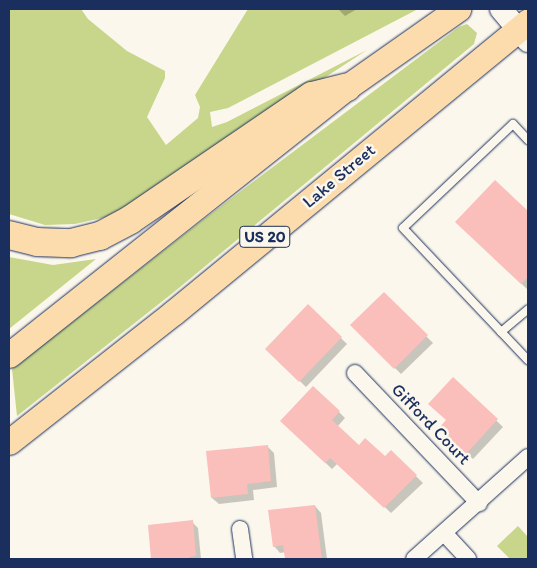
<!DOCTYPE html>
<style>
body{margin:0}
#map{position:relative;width:537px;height:568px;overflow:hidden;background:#fbf7ec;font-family:Itim,sans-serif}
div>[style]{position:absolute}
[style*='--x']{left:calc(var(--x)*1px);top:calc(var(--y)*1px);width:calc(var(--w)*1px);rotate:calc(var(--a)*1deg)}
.green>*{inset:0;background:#c7d68a}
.shadow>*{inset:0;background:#0003}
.building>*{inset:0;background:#fabebb}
.roads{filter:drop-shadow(0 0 1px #1b2f5e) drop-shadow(0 0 1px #1b2f5e)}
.service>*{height:8px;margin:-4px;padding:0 4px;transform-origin:4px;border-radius:4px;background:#fbf7ec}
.minor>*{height:16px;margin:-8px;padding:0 8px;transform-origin:8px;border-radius:8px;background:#fbf7ec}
.secondary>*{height:22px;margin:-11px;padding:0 11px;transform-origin:11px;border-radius:11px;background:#fbf7ec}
.primary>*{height:25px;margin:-12.5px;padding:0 12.5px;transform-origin:12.5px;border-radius:12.5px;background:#fcdcac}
.motorway>*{height:28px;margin:-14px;padding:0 14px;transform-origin:14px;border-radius:14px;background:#fcdcac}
span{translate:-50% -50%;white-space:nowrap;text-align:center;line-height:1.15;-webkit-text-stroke:5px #fbf7ec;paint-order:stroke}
.shield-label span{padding:1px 4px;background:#fbf7ec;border:1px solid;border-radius:4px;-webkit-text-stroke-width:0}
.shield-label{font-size:16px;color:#1b2f5e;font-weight:700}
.street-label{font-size:18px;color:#1b2f5e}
.frame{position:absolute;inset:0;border:10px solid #1b2f5e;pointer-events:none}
</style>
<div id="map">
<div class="green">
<div style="clip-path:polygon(9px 9px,81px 9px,88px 19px,127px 51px,165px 71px,165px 78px,147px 117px,166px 145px,198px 118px,200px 107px,195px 95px,248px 9px,418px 9px,228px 108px,210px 112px,212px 127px,227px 122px,367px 50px,137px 200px,106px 217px,75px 224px,45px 225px,9px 214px)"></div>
<div style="clip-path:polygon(467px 24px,477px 33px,474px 44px,174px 292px,17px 416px,12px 369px,204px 219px,459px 27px)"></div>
<div style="clip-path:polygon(9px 257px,53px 265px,96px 259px,9px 329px)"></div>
<div style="clip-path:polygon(518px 526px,528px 537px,528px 559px,510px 559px,497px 546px)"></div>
</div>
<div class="shadow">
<div style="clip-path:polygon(338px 9px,357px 9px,345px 16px)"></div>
<div style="clip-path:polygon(495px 181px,528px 213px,528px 290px,465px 230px)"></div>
<div style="clip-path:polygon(384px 294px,433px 343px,401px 374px,352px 325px)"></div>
<div style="clip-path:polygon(308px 306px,347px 344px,306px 387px,266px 349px)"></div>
<div style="clip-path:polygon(453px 379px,503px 427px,473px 459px,440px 428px,448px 420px)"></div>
<div style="clip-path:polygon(339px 412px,345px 418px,337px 427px,359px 447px,385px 458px,391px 452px,423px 483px,391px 513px,338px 463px,332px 469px,288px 427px)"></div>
<div style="clip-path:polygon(267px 446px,274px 453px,277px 487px,253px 490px,254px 500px,219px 504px,212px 498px)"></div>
<div style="clip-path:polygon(315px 506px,321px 513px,327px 559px,286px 559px,286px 552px,280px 553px,274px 546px)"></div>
<div style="clip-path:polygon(192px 522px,198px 528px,201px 559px,152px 559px,149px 526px)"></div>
</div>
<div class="building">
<div style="clip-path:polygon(495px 180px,528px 211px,528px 277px,521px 284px,455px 222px)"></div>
<div style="clip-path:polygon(384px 292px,428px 335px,394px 369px,350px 325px)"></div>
<div style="clip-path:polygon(308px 304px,342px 337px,299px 382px,265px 349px)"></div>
<div style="clip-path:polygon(453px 377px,498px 419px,466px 454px,439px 428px,446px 420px,428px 404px)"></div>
<div style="clip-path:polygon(313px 386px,340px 411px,332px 420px,359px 445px,365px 438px,385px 456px,391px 450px,417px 475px,384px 508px,330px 458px,325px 463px,280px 421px)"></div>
<div style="clip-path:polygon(268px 445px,271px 481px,247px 484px,248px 494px,211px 498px,206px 451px)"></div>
<div style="clip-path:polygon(315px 505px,322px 559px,285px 559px,283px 545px,273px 547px,268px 510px)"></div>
<div style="clip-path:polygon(193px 520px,196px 556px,189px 557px,189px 559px,151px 559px,148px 525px)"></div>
</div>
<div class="roads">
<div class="service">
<div style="--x:528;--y:140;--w:22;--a:-133"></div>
<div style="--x:513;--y:124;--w:151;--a:136.6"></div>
<div style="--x:403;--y:228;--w:182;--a:46.6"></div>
<div style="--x:501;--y:332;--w:35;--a:-40"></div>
</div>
<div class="minor">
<div style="--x:355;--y:373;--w:180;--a:46.4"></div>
<div style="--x:240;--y:529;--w:30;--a:82"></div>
<div style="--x:445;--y:534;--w:34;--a:47"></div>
<div style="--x:414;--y:559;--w:153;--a:-41.8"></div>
</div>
<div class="secondary">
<div style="--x:501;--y:9;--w:42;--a:49.8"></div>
</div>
<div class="primary">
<div style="--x:9;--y:355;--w:431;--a:-38.4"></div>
<div style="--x:347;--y:87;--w:136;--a:-35.1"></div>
<div style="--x:9;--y:442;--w:209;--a:-38.2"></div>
<div style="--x:173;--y:313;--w:460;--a:-39.4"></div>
</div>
<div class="motorway">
<div style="--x:9;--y:235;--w:29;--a:14"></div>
<div style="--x:37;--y:242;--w:34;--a:2"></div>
<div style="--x:71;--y:243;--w:30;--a:-14"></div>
<div style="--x:100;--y:236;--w:34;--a:-28"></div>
<div style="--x:130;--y:220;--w:220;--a:-34.3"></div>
<div style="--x:312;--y:96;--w:36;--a:-14"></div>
</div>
</div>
<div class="shield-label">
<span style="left:265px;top:237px">US 20</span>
</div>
<div class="street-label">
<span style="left:339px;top:176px;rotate:-40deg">Lake Street</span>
<span style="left:431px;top:424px;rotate:46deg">Gifford Court</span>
</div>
<div class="frame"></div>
</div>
